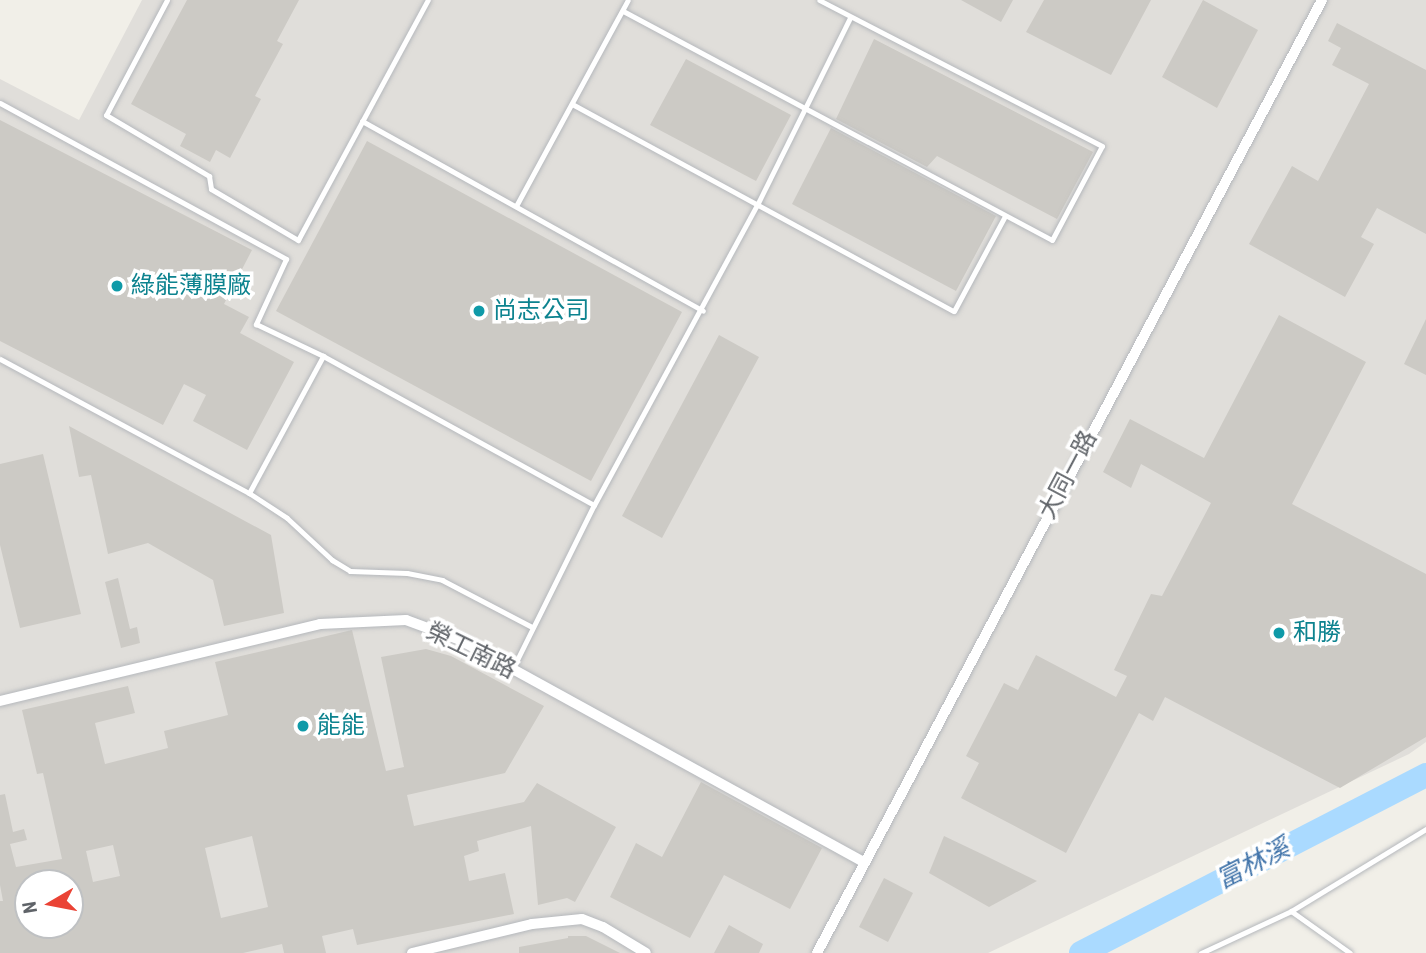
<!DOCTYPE html>
<meta charset="utf-8">
<style>
body{margin:0}
#map{position:relative;width:1426px;height:953px;overflow:hidden;background:#f1efe8;font-family:"Roboto Condensed","Noto Sans TC",sans-serif}
div>[style]{position:absolute}
[style*='--x']{left:calc(var(--x)*1px);top:calc(var(--y)*1px);width:calc(var(--w)*1px);rotate:calc(var(--a)*1deg)}
.industrial>*{inset:0;background:#e0deda}
.river>*{height:24px;margin:-12px;padding:0 12px;transform-origin:12px;border-radius:12px;background:#aadaff}
.building>*{inset:0;background:#cccac5}
.roads{filter:drop-shadow(0 0 2px #b5b8bc) drop-shadow(0 0 2px #b5b8bc)}
.lane>*{height:5px;margin:-2.5px;padding:0 2.5px;transform-origin:2.5px;border-radius:2.5px;background:#fff}
.street>*{height:10px;margin:-5px;padding:0 5px;transform-origin:5px;border-radius:5px;background:#fff}
.dots>*{width:19px;height:19px;translate:-50% -50%;box-sizing:border-box;border:4px solid #fff;border-radius:50%}
span{translate:-50% -50%;white-space:nowrap;text-align:center;line-height:1.15;-webkit-text-stroke:7px #fff;paint-order:stroke}
.culture-label{font-size:24px;color:#0d838f}
.left{translate:0 -50%;text-align:left}
.street-label{font-size:24px;color:#5f6368}
.water-label{font-size:26px;color:#4174aa;font-style:italic}
.north{position:absolute;left:14px;top:869px;width:70px;height:70px;box-sizing:border-box;background:#fff;border:2px solid #bfc1c3;border-radius:50%;rotate:260deg;font-size:19px;font-weight:700;line-height:28px;text-align:center;color:#5f6368}
.north::after{content:'';display:block;margin:auto;width:24px;height:32px;background:#ea4335;clip-path:polygon(50% 0,100% 100%,50% 72%,0 100%)}
</style>
<div id="map">
<div class="industrial">
<div style="clip-path:polygon(evenodd,142px 0,1426px 0,1426px 742px,1409px 754px,988px 953px,0 953px,0 79px,79px 120px,142px 0,28px 883px,70px 883px,70px 925px,28px 925px,28px 883px)"></div>
</div>
<div class="river">
<div style="--x:1081;--y:953;--w:388;--a:-27.3"></div>
</div>
<div class="building">
<div style="clip-path:polygon(187px 0,299px 0,277px 41px,283px 44px,255px 96px,261px 99px,230px 158px,216px 150px,210px 162px,180px 146px,186px 134px,131px 104px)"></div>
<div style="clip-path:polygon(961px 0,1013px 0,1001px 22px)"></div>
<div style="clip-path:polygon(1044px 0,1151px 0,1111px 75px,1026px 32px)"></div>
<div style="clip-path:polygon(1203px 0,1258px 30px,1217px 108px,1162px 77px)"></div>
<div style="clip-path:polygon(1337px 23px,1426px 70px,1426px 234px,1377px 208px,1361px 237px,1374px 244px,1345px 297px,1249px 244px,1292px 166px,1318px 181px,1369px 84px,1332px 65px,1341px 48px,1328px 41px)"></div>
<div style="clip-path:polygon(874px 39px,1093px 152px,1057px 219px,937px 156px,927px 167px,836px 119px)"></div>
<div style="clip-path:polygon(686px 59px,791px 115px,756px 181px,650px 125px)"></div>
<div style="clip-path:polygon(0 120px,252px 250px,224px 304px,249px 317px,240px 333px,294px 362px,247px 450px,193px 421px,206px 395px,184px 384px,163px 425px,0 341px)"></div>
<div style="clip-path:polygon(831px 128px,996px 216px,956px 291px,792px 204px)"></div>
<div style="clip-path:polygon(367px 141px,682px 312px,591px 481px,276px 311px)"></div>
<div style="clip-path:polygon(1279px 315px,1366px 362px,1292px 504px,1426px 574px,1426px 737px,1340px 788px,1165px 697px,1153px 721px,1139px 713px,1066px 853px,961px 798px,979px 763px,966px 756px,1004px 683px,1018px 690px,1036px 655px,1116px 697px,1127px 676px,1114px 670px,1151px 594px,1162px 596px,1211px 503px,1141px 464px,1131px 488px,1103px 472px,1130px 419px,1204px 458px)"></div>
<div style="clip-path:polygon(1426px 319px,1426px 375px,1404px 364px)"></div>
<div style="clip-path:polygon(719px 335px,759px 357px,662px 538px,622px 516px)"></div>
<div style="clip-path:polygon(69px 426px,271px 535px,284px 613px,224px 626px,213px 580px,148px 543px,108px 554px,91px 475px,79px 477px)"></div>
<div style="clip-path:polygon(43px 454px,81px 614px,20px 628px,0 545px,0 464px)"></div>
<div style="clip-path:polygon(118px 578px,130px 629px,137px 627px,140px 643px,121px 648px,105px 582px)"></div>
<div style="clip-path:polygon(evenodd,352px 630px,386px 771px,404px 767px,381px 657px,426px 649px,451px 656px,544px 706px,505px 773px,407px 795px,414px 826px,524px 802px,537px 783px,616px 827px,575px 902px,567px 898px,538px 905px,531px 826px,477px 841px,479px 851px,464px 856px,469px 881px,505px 873px,514px 914px,357px 945px,353px 929px,322px 936px,326px 953px,284px 953px,282px 944px,243px 953px,0 953px,0 901px,3px 901px,0 885px,0 795px,5px 794px,13px 832px,24px 829px,27px 840px,10px 844px,16px 867px,62px 859px,43px 773px,37px 774px,22px 710px,128px 686px,135px 713px,95px 723px,105px 764px,168px 748px,164px 731px,228px 715px,215px 662px,352px 630px,252px 836px,268px 907px,221px 918px,205px 848px,252px 836px,352px 630px,113px 845px,120px 876px,93px 882px,86px 851px,113px 845px,352px 630px,70px 876px,70px 925px,28px 925px,28px 883px,70px 876px)"></div>
<div style="clip-path:polygon(701px 782px,822px 848px,790px 909px,724px 875px,690px 938px,610px 897px,636px 843px,662px 857px)"></div>
<div style="clip-path:polygon(944px 836px,986px 856px,1037px 881px,989px 907px,929px 873px)"></div>
<div style="clip-path:polygon(884px 878px,913px 893px,888px 942px,859px 927px)"></div>
<div style="clip-path:polygon(729px 925px,763px 944px,759px 953px,714px 953px)"></div>
<div style="clip-path:polygon(568px 936px,586px 936px,620px 953px,519px 953px,519px 947px,568px 938px)"></div>
</div>
<div class="roads">
<div class="lane">
<div style="--x:167;--y:0;--w:130;--a:117.9"></div>
<div style="--x:106;--y:115;--w:120;--a:30.6"></div>
<div style="--x:209;--y:176;--w:13;--a:81"></div>
<div style="--x:211;--y:189;--w:101;--a:30.4"></div>
<div style="--x:298;--y:240;--w:273;--a:-61.6"></div>
<div style="--x:623;--y:11;--w:486;--a:28.1"></div>
<div style="--x:1052;--y:240;--w:106;--a:-62"></div>
<div style="--x:1102;--y:146;--w:318;--a:-152.7"></div>
<div style="--x:0;--y:103;--w:326;--a:28.6"></div>
<div style="--x:286;--y:259;--w:72;--a:114.8"></div>
<div style="--x:256;--y:324;--w:74;--a:25.5"></div>
<div style="--x:323;--y:356;--w:309;--a:28.8"></div>
<div style="--x:572;--y:104;--w:434;--a:28.5"></div>
<div style="--x:954;--y:311;--w:108;--a:-61.8"></div>
<div style="--x:362;--y:121;--w:390;--a:29.1"></div>
<div style="--x:516;--y:206;--w:234;--a:-61.5"></div>
<div style="--x:0;--y:359;--w:283;--a:28.3"></div>
<div style="--x:249;--y:493;--w:45;--a:33.3"></div>
<div style="--x:287;--y:518;--w:62;--a:43"></div>
<div style="--x:332;--y:560;--w:21;--a:31"></div>
<div style="--x:350;--y:571;--w:57;--a:2"></div>
<div style="--x:407;--y:573;--w:36;--a:11"></div>
<div style="--x:442;--y:580;--w:102;--a:27.6"></div>
<div style="--x:249;--y:493;--w:156;--a:-61.6"></div>
<div style="--x:513;--y:668;--w:182;--a:-63.6"></div>
<div style="--x:594;--y:505;--w:341;--a:-61.5"></div>
<div style="--x:757;--y:205;--w:209;--a:-63.6"></div>
<div style="--x:1291;--y:911;--w:158;--a:-31.3"></div>
<div style="--x:1201;--y:953;--w:99;--a:-25"></div>
<div style="--x:1291;--y:911;--w:72;--a:35.4"></div>
</div>
<div class="street">
<div style="--x:0;--y:701;--w:329;--a:-13.5"></div>
<div style="--x:320;--y:624;--w:86;--a:-2.7"></div>
<div style="--x:406;--y:620;--w:58;--a:20.3"></div>
<div style="--x:460;--y:640;--w:460;--a:28.8"></div>
<div style="--x:412;--y:953;--w:123;--a:-13.6"></div>
<div style="--x:532;--y:924;--w:50;--a:-5.7"></div>
<div style="--x:582;--y:919;--w:22;--a:21"></div>
<div style="--x:603;--y:927;--w:50;--a:31.2"></div>
<div style="--x:817;--y:953;--w:1079;--a:-62.08"></div>
</div>
</div>
<div class="dots">
<div style="left:117px;top:286px;background:#0f9aa8"></div>
<div style="left:479px;top:311px;background:#0f9aa8"></div>
<div style="left:1279px;top:633px;background:#0f9aa8"></div>
<div style="left:303px;top:726px;background:#0f9aa8"></div>
</div>
<div class="culture-label">
<span class="left" style="left:131px;top:286px">綠能薄膜廠</span>
<span class="left" style="left:493px;top:311px">尚志公司</span>
<span class="left" style="left:1293px;top:633px">和勝</span>
<span class="left" style="left:317px;top:726px">能能</span>
</div>
<div class="street-label">
<span style="left:1068px;top:475px;rotate:-62deg">大同一路</span>
<span style="left:471px;top:651px;rotate:26deg">榮工南路</span>
</div>
<div class="water-label">
<span style="left:1253px;top:864px;rotate:-27deg">富林溪</span>
</div>
<div class="north">N</div>
</div>
